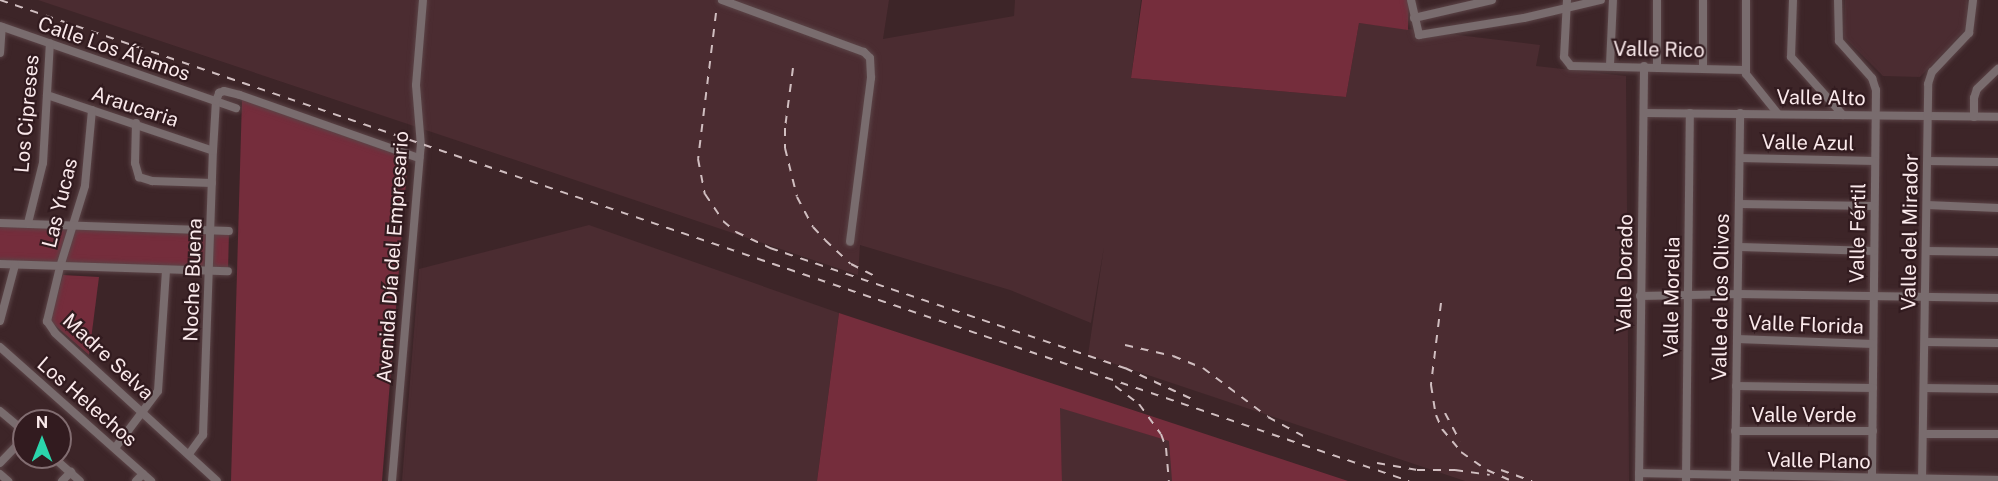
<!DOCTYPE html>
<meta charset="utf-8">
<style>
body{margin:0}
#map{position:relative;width:1998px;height:481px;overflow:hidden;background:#3d2528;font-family:"Public Sans",sans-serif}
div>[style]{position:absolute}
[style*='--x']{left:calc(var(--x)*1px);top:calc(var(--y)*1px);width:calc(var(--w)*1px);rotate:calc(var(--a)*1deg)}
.built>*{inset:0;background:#4b2c31}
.green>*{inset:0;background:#752d3c}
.roads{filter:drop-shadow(0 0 2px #5b4447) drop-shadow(0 0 2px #5b4447)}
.minor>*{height:8px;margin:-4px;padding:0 4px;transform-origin:4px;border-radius:4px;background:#796c6e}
.rail>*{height:2px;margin-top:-1px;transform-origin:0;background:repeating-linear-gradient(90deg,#d0bec0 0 8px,transparent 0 16px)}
span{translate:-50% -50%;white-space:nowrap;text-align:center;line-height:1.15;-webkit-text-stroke:4.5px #321b1f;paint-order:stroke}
.street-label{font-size:20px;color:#fae9eb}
.north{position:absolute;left:12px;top:409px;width:60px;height:60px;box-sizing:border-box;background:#321b1f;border:2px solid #826d71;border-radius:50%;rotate:0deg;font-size:16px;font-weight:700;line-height:24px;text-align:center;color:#fae9eb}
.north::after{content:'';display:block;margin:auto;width:21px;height:27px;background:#2bd5ac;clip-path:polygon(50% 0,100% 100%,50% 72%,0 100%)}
</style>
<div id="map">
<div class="built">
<div style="clip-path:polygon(38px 0,889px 0,883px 39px,1014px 16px,1015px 0,1141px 0,1131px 78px,1346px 97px,1359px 23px,1540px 45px,1536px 66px,1626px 76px,1629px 481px,1465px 481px,1088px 355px,1104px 247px,1091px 323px,1010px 290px,860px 245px,858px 275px)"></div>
<div style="clip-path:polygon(1845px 0,1967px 0,1967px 27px,1920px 77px,1883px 76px,1844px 37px)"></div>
<div style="clip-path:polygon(589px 225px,839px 313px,817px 481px,402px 481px,419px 269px)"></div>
<div style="clip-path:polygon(1059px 407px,1170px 441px,1173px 481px,1062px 481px)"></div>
</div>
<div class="green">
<div style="clip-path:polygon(1142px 0,1409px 0,1408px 30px,1359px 23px,1346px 97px,1131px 78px)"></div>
<div style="clip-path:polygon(242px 99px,408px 158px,382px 481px,231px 481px)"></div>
<div style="clip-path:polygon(0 223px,229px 231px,228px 271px,0 264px)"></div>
<div style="clip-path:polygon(63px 275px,99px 277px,89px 355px,50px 321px)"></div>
<div style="clip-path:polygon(839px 313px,1348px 481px,1172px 481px,1169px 441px,1060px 408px,1062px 481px,817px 481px)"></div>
</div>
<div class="roads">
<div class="minor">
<div style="--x:722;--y:0;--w:151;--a:20.1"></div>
<div style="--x:864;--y:52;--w:8;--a:45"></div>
<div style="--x:870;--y:58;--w:20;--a:87"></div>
<div style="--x:871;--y:78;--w:165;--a:97.3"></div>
<div style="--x:1411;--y:0;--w:36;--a:77"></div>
<div style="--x:1419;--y:35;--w:106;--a:-9.2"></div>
<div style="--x:1524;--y:18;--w:79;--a:-13.2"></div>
<div style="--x:1567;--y:0;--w:57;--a:93"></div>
<div style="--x:1564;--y:57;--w:11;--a:52"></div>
<div style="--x:1571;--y:66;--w:174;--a:1.3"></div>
<div style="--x:1657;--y:0;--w:67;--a:90"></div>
<div style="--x:1746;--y:0;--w:74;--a:90"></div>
<div style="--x:1746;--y:74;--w:51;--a:51.3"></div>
<div style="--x:1793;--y:0;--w:57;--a:92"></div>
<div style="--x:1791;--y:57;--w:78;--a:48.1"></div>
<div style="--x:1838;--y:0;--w:41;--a:88.6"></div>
<div style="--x:1839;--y:41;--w:50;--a:48.3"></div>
<div style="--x:1872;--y:78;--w:13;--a:72"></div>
<div style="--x:1876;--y:90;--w:391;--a:90.6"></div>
<div style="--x:1414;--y:18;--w:80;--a:-13"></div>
<div style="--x:0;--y:26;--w:250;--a:19.2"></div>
<div style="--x:0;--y:53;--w:26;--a:-86"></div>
<div style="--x:1610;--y:65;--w:65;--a:-87.4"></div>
<div style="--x:1703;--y:68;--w:68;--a:-90"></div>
<div style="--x:47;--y:95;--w:175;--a:18.6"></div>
<div style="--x:92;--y:110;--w:76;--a:95.3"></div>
<div style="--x:85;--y:186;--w:85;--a:107.2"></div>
<div style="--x:60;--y:267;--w:56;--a:103.5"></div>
<div style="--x:47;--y:321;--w:14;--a:56"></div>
<div style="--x:55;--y:333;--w:219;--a:42.4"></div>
<div style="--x:1644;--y:113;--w:354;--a:0.6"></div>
<div style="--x:1974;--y:117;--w:19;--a:-90"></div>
<div style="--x:1974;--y:98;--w:9;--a:-72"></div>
<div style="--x:1977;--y:89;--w:29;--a:-44"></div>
<div style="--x:136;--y:123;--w:40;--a:91.4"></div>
<div style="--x:135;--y:163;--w:15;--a:74"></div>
<div style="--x:139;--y:177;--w:14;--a:17"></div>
<div style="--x:152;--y:181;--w:60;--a:1.9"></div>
<div style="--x:1740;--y:158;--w:135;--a:1.3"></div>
<div style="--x:1928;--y:161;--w:70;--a:0.8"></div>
<div style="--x:1740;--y:204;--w:134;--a:0.9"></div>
<div style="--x:1927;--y:205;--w:71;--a:2.4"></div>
<div style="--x:0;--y:223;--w:229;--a:2"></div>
<div style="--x:28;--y:223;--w:62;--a:-76"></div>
<div style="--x:43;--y:163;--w:120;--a:-86.7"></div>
<div style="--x:1740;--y:247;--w:134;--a:1.7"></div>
<div style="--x:1927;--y:251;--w:71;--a:0.8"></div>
<div style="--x:0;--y:264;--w:228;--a:1.8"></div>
<div style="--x:1640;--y:296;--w:99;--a:-1.2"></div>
<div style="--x:1739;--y:294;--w:259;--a:0.9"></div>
<div style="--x:0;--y:321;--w:58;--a:-75"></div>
<div style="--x:1737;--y:339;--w:136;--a:2.1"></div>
<div style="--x:1925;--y:342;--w:73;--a:0.8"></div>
<div style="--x:0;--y:347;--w:202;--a:41.6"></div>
<div style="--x:1736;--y:386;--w:137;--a:0.8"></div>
<div style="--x:1924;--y:388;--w:74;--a:0.8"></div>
<div style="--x:0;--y:411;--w:31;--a:40"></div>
<div style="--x:1735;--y:431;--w:138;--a:0"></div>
<div style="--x:1923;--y:434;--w:75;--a:0"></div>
<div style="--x:115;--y:448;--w:71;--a:-53"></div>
<div style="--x:158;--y:391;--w:120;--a:-86.2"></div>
<div style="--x:189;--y:454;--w:24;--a:-54"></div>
<div style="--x:203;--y:435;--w:284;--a:-88"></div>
<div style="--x:213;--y:151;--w:50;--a:-86.6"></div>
<div style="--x:216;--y:101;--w:9;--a:-69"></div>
<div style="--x:219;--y:93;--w:5;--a:-22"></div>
<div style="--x:224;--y:91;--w:16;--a:14"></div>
<div style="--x:240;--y:95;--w:190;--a:19.4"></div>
<div style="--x:53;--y:457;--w:36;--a:42"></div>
<div style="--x:0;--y:463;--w:35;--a:-46"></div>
<div style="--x:1639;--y:473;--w:359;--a:1.1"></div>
<div style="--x:0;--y:474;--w:11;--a:41"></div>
<div style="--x:62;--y:481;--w:13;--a:-45"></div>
<div style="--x:136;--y:481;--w:10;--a:-45"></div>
<div style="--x:392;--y:481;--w:336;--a:-85.1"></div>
<div style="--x:421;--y:146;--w:61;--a:-94.7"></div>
<div style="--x:416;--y:85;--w:85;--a:-85.3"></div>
<div style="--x:1639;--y:481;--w:415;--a:-89.3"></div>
<div style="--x:1686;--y:481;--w:368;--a:-89.4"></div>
<div style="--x:1735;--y:481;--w:368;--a:-89.2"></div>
<div style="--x:1922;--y:481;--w:397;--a:-89.1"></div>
<div style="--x:1928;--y:84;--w:13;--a:-72"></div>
<div style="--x:1932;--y:72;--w:54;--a:-46.5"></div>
<div style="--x:1969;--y:33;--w:33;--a:-83"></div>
</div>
</div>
<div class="rail">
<div style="--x:0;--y:0;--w:1489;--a:18.85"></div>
<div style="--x:716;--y:13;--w:147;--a:97"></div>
<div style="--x:698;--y:159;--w:36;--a:79"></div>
<div style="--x:705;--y:194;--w:32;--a:56"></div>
<div style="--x:723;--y:221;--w:17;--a:40"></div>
<div style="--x:736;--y:232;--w:38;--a:25"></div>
<div style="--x:770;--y:248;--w:375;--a:18.7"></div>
<div style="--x:1125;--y:368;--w:76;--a:24.9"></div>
<div style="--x:793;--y:68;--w:61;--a:97.6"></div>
<div style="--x:785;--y:128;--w:20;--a:90"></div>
<div style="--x:785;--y:148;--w:50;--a:76.2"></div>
<div style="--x:797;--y:197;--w:34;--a:62"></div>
<div style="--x:813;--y:227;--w:18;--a:47"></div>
<div style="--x:825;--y:240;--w:35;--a:43"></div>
<div style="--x:851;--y:264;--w:28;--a:27"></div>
<div style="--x:1441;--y:303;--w:83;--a:97"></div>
<div style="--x:1431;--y:385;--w:30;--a:81"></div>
<div style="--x:1436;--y:415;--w:15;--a:67"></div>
<div style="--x:1442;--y:429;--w:30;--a:50"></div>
<div style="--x:1461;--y:452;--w:32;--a:35"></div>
<div style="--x:1487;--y:470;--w:24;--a:24"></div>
<div style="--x:1125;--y:345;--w:49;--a:12.9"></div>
<div style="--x:1173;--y:356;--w:32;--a:22"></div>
<div style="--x:1203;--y:368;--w:81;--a:37"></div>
<div style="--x:1268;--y:417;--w:44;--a:28.3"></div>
<div style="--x:1115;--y:386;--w:30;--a:37"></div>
<div style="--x:1139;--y:404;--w:37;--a:54"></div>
<div style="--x:1161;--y:434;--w:15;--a:70"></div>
<div style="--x:1166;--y:448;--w:33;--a:85"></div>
<div style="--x:1445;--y:413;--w:32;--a:62"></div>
<div style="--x:1377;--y:463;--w:41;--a:9.9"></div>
<div style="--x:1417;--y:470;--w:38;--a:0"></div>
<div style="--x:1455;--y:470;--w:35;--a:8"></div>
<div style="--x:1501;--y:470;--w:33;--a:20"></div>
</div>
<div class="street-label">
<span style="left:114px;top:49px;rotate:19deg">Calle Los Álamos</span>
<span style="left:1659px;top:50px;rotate:1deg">Valle Rico</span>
<span style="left:1821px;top:98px;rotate:1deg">Valle Alto</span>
<span style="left:135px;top:107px;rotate:18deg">Araucaria</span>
<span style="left:27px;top:114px;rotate:-85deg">Los Cipreses</span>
<span style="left:1808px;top:143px;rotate:1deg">Valle Azul</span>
<span style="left:60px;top:203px;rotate:-76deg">Las Yucas</span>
<span style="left:1910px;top:232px;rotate:-89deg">Valle del Mirador</span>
<span style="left:1858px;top:233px;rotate:-89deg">Valle Fértil</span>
<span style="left:393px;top:257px;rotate:-86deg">Avenida Día del Empresario</span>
<span style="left:1625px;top:273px;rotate:-89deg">Valle Dorado</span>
<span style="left:193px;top:280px;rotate:-88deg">Noche Buena</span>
<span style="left:1672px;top:297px;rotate:-89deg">Valle Morelia</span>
<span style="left:1721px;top:297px;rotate:-89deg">Valle de los Olivos</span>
<span style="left:1806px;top:325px;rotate:2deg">Valle Florida</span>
<span style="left:108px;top:357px;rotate:43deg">Madre Selva</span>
<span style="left:87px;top:402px;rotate:41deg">Los Helechos</span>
<span style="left:1804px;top:415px">Valle Verde</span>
<span style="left:1819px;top:461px;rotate:1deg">Valle Plano</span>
</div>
<div class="north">N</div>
</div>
